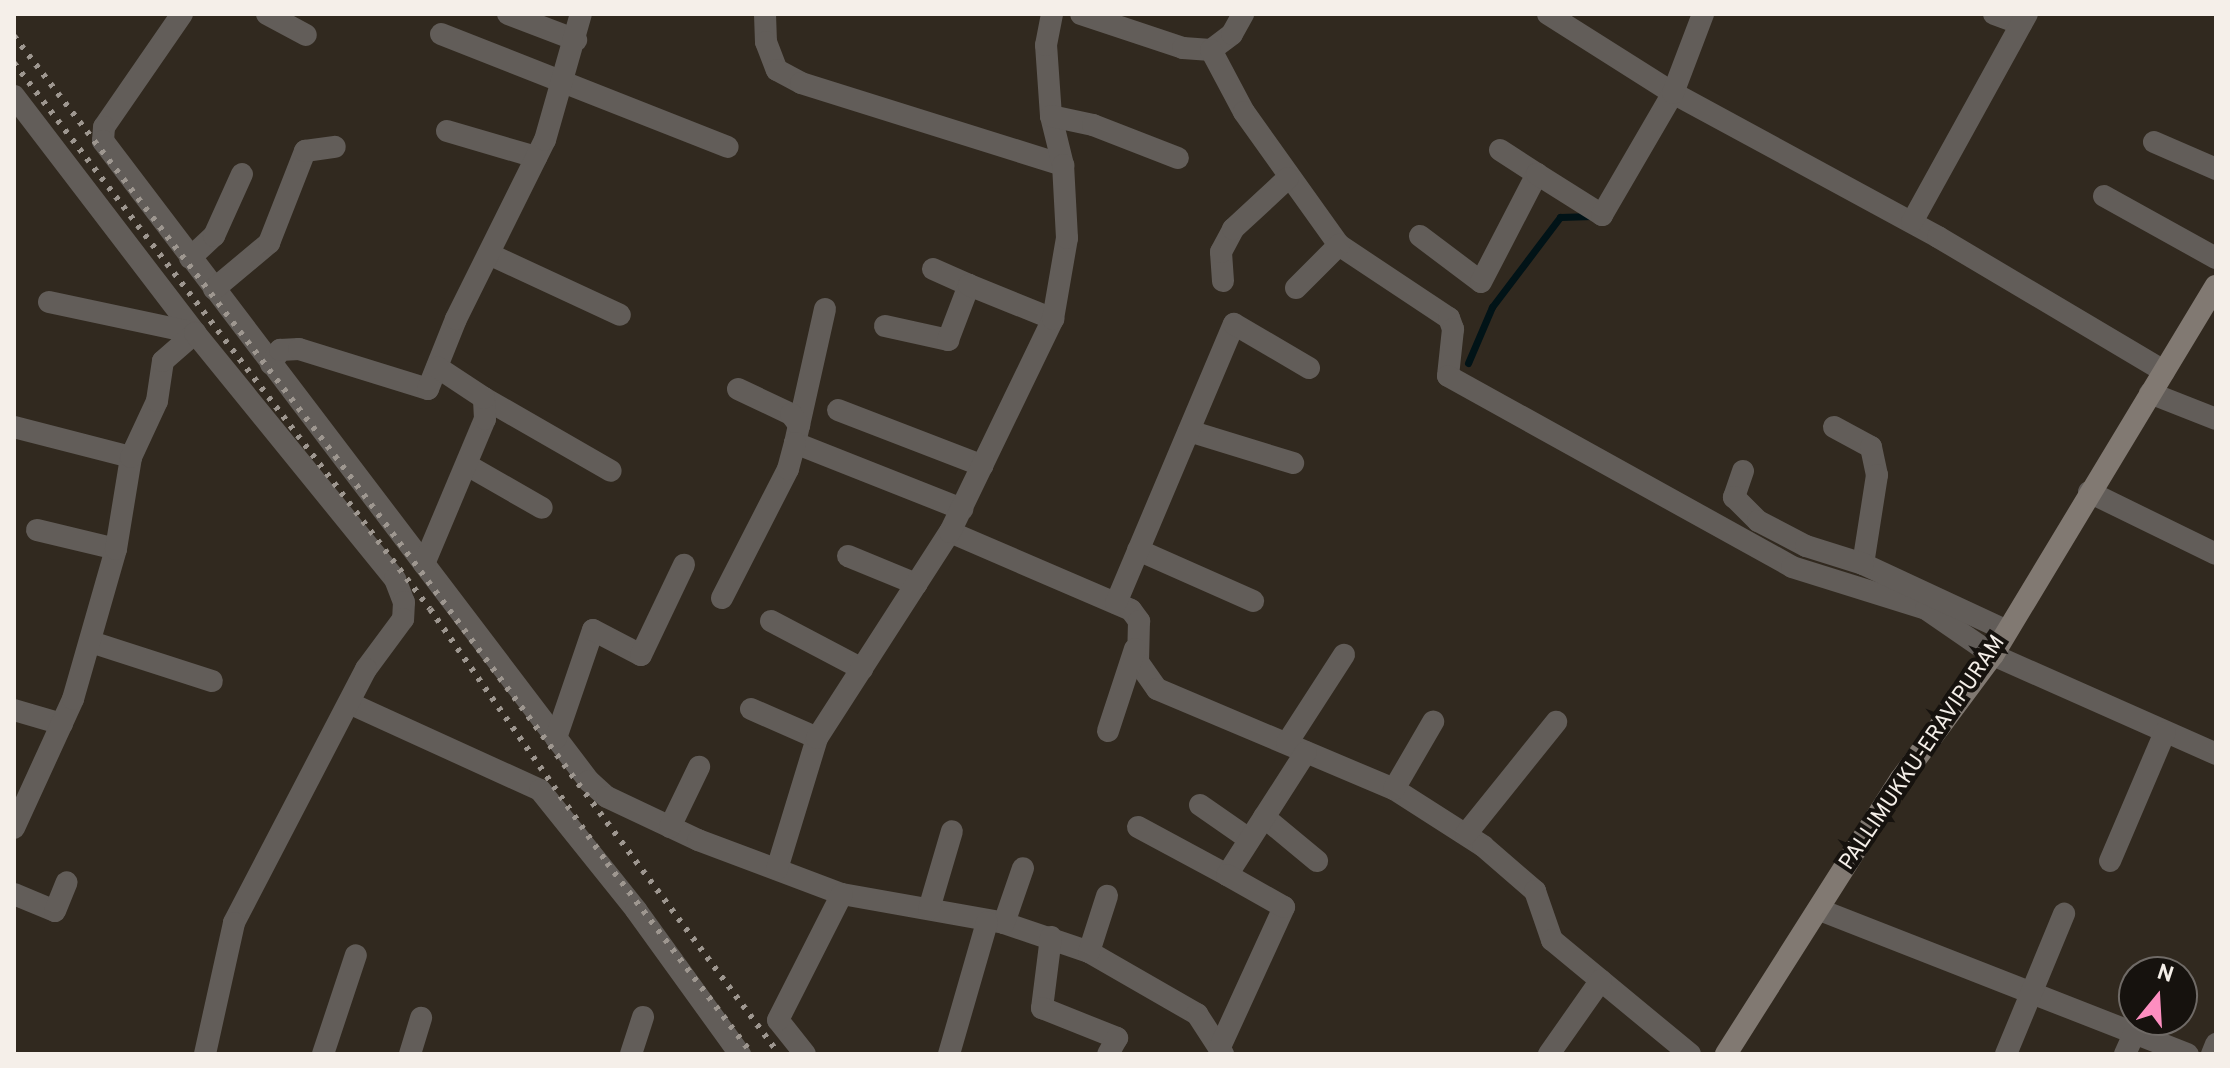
<!DOCTYPE html>
<html>
<head>
<meta charset="utf-8">
<style>
  body { margin:0 }
  #map { position:relative; width:2230px; height:1068px; overflow:hidden; background:#31291f; font-family:Overpass,sans-serif }
  div>[style] { position:absolute }
  .stream>* { height:7px; margin:-3.5px; padding:0 3.5px; transform-origin:3.5px; border-radius:3.5px; background:#011317 }
  .minor>* { height:22px; margin:-11px; padding:0 11px; transform-origin:11px; border-radius:11px; background:#625d59 }
  .secondary>* { height:22px; margin:-11px; padding:0 11px; transform-origin:11px; border-radius:11px; background:#817972 }
  .rail>* { height:6px; margin-top:-3px; transform-origin:0; background:repeating-linear-gradient(90deg,#9e9790 0 4px,transparent 0 12px) }
  span { translate:-50% -50%; white-space:nowrap; text-align:center; line-height:1.15; -webkit-text-stroke:8px #16120e; paint-order:stroke }
  .street-label { font-size:22px; color:#f5efe9 }
  .frame { position:absolute; inset:0; border:16px solid #f5efe9; pointer-events:none }
  .north { position:absolute; left:2118px; top:956px; width:80px; height:80px; box-sizing:border-box; background:#16120e; border:2px solid #6f6a66; border-radius:50%; rotate:18deg; font-size:22px; font-weight:700; line-height:32px; text-align:center; color:#f5efe9 }
  .north::after { content:''; display:block; margin:auto; width:28px; height:36px; background:#fd8ec0; clip-path:polygon(50% 0,100% 100%,50% 72%,0 100%) }
</style>
</head>
<body>
<div id="map">
  <div class="stream">
    <div style="left:1468px;top:363px;width:61px;rotate:-66.8deg"></div>
    <div style="left:1492px;top:307px;width:113px;rotate:-52.9deg"></div>
    <div style="left:1560px;top:217px;width:32px;rotate:-2deg"></div>
  </div>
  <div class="minor">
    <div style="left:182px;top:14px;width:137px;rotate:124.6deg"></div>
    <div style="left:104px;top:127px;width:14px;rotate:94deg"></div>
    <div style="left:103px;top:141px;width:804px;rotate:52.79deg"></div>
    <div style="left:589px;top:781px;width:24px;rotate:42deg"></div>
    <div style="left:607px;top:797px;width:101px;rotate:25.3deg"></div>
    <div style="left:698px;top:840px;width:154px;rotate:20.6deg"></div>
    <div style="left:842px;top:894px;width:165px;rotate:10.1deg"></div>
    <div style="left:1004px;top:923px;width:90px;rotate:18.8deg"></div>
    <div style="left:1089px;top:952px;width:125px;rotate:29.9deg"></div>
    <div style="left:1197px;top:1014px;width:48px;rotate:57deg"></div>
    <div style="left:267px;top:14px;width:44px;rotate:28.3deg"></div>
    <div style="left:508px;top:14px;width:73px;rotate:20.9deg"></div>
    <div style="left:765px;top:14px;width:28px;rotate:88deg"></div>
    <div style="left:766px;top:42px;width:30px;rotate:69deg"></div>
    <div style="left:777px;top:70px;width:27px;rotate:28deg"></div>
    <div style="left:801px;top:83px;width:275px;rotate:17.4deg"></div>
    <div style="left:1063px;top:165px;width:50px;rotate:-103.8deg"></div>
    <div style="left:1051px;top:116px;width:71px;rotate:-94deg"></div>
    <div style="left:1046px;top:45px;width:32px;rotate:-79deg"></div>
    <div style="left:1081px;top:14px;width:108px;rotate:18.4deg"></div>
    <div style="left:1183px;top:48px;width:28px;rotate:4deg"></div>
    <div style="left:1211px;top:50px;width:26px;rotate:-37deg"></div>
    <div style="left:1232px;top:34px;width:23px;rotate:-61deg"></div>
    <div style="left:1548px;top:14px;width:148px;rotate:32.3deg"></div>
    <div style="left:1673px;top:93px;width:302px;rotate:28.5deg"></div>
    <div style="left:1938px;top:237px;width:263px;rotate:30.7deg"></div>
    <div style="left:1994px;top:14px;width:29px;rotate:20deg"></div>
    <div style="left:441px;top:34px;width:308px;rotate:21.5deg"></div>
    <div style="left:1211px;top:50px;width:70px;rotate:62deg"></div>
    <div style="left:1244px;top:112px;width:163px;rotate:54.5deg"></div>
    <div style="left:1339px;top:245px;width:132px;rotate:33.6deg"></div>
    <div style="left:1449px;top:318px;width:12px;rotate:70deg"></div>
    <div style="left:1453px;top:329px;width:47px;rotate:96.1deg"></div>
    <div style="left:1448px;top:376px;width:393px;rotate:29deg"></div>
    <div style="left:1792px;top:567px;width:140px;rotate:17.4deg"></div>
    <div style="left:1926px;top:609px;width:81px;rotate:34.5deg"></div>
    <div style="left:1993px;top:655px;width:244px;rotate:23.9deg"></div>
    <div style="left:14px;top:96px;width:298px;rotate:52.6deg"></div>
    <div style="left:1051px;top:116px;width:43px;rotate:12.1deg"></div>
    <div style="left:1093px;top:125px;width:91px;rotate:21.2deg"></div>
    <div style="left:447px;top:131px;width:93px;rotate:16.3deg"></div>
    <div style="left:2154px;top:142px;width:68px;rotate:23.5deg"></div>
    <div style="left:1500px;top:150px;width:44px;rotate:33deg"></div>
    <div style="left:2104px;top:196px;width:128px;rotate:29deg"></div>
    <div style="left:1912px;top:222px;width:238px;rotate:-61.1deg"></div>
    <div style="left:1420px;top:236px;width:76px;rotate:37deg"></div>
    <div style="left:1481px;top:282px;width:122px;rotate:-62.6deg"></div>
    <div style="left:1537px;top:174px;width:77px;rotate:32.2deg"></div>
    <div style="left:1602px;top:215px;width:141px;rotate:-59.8deg"></div>
    <div style="left:1673px;top:93px;width:85px;rotate:-69.2deg"></div>
    <div style="left:491px;top:255px;width:142px;rotate:24.9deg"></div>
    <div style="left:190px;top:258px;width:33px;rotate:-43deg"></div>
    <div style="left:214px;top:236px;width:68px;rotate:-65.7deg"></div>
    <div style="left:933px;top:269px;width:39px;rotate:24deg"></div>
    <div style="left:1223px;top:281px;width:29px;rotate:-94deg"></div>
    <div style="left:1221px;top:252px;width:26px;rotate:-62deg"></div>
    <div style="left:1233px;top:229px;width:75px;rotate:-42.8deg"></div>
    <div style="left:1296px;top:288px;width:61px;rotate:-45deg"></div>
    <div style="left:214px;top:289px;width:72px;rotate:-39.9deg"></div>
    <div style="left:269px;top:243px;width:99px;rotate:-68.6deg"></div>
    <div style="left:305px;top:151px;width:30px;rotate:-8deg"></div>
    <div style="left:49px;top:302px;width:149px;rotate:12deg"></div>
    <div style="left:825px;top:309px;width:137px;rotate:102.6deg"></div>
    <div style="left:795px;top:443px;width:180px;rotate:21.6deg"></div>
    <div style="left:885px;top:326px;width:65px;rotate:12.5deg"></div>
    <div style="left:948px;top:340px;width:59px;rotate:-69.1deg"></div>
    <div style="left:969px;top:285px;width:91px;rotate:22deg"></div>
    <div style="left:271px;top:364px;width:17px;rotate:-57deg"></div>
    <div style="left:280px;top:350px;width:19px;rotate:-3deg"></div>
    <div style="left:299px;top:349px;width:135px;rotate:17.2deg"></div>
    <div style="left:428px;top:389px;width:75px;rotate:-68.2deg"></div>
    <div style="left:456px;top:319px;width:200px;rotate:-63.6deg"></div>
    <div style="left:545px;top:140px;width:131px;rotate:-74.1deg"></div>
    <div style="left:738px;top:389px;width:59px;rotate:25.3deg"></div>
    <div style="left:791px;top:414px;width:14px;rotate:54deg"></div>
    <div style="left:2150px;top:393px;width:71px;rotate:21.5deg"></div>
    <div style="left:484px;top:398px;width:146px;rotate:29.9deg"></div>
    <div style="left:838px;top:410px;width:155px;rotate:21.1deg"></div>
    <div style="left:14px;top:427px;width:121px;rotate:14.4deg"></div>
    <div style="left:1834px;top:427px;width:42px;rotate:28.4deg"></div>
    <div style="left:1871px;top:447px;width:29px;rotate:78deg"></div>
    <div style="left:1877px;top:475px;width:90px;rotate:98.9deg"></div>
    <div style="left:1863px;top:564px;width:157px;rotate:24.9deg"></div>
    <div style="left:1189px;top:431px;width:109px;rotate:17.1deg"></div>
    <div style="left:467px;top:465px;width:86px;rotate:29.8deg"></div>
    <div style="left:1743px;top:471px;width:28px;rotate:109deg"></div>
    <div style="left:1734px;top:497px;width:34px;rotate:45deg"></div>
    <div style="left:1758px;top:521px;width:54px;rotate:27.5deg"></div>
    <div style="left:1806px;top:546px;width:60px;rotate:17.5deg"></div>
    <div style="left:2089px;top:492px;width:141px;rotate:26deg"></div>
    <div style="left:37px;top:530px;width:81px;rotate:13.5deg"></div>
    <div style="left:950px;top:532px;width:197px;rotate:23.3deg"></div>
    <div style="left:1131px;top:610px;width:14px;rotate:54deg"></div>
    <div style="left:1139px;top:621px;width:41px;rotate:91.4deg"></div>
    <div style="left:1138px;top:662px;width:33px;rotate:55deg"></div>
    <div style="left:1157px;top:689px;width:257px;rotate:22.9deg"></div>
    <div style="left:1394px;top:789px;width:106px;rotate:32.6deg"></div>
    <div style="left:1483px;top:846px;width:69px;rotate:40.9deg"></div>
    <div style="left:1535px;top:891px;width:52px;rotate:70.9deg"></div>
    <div style="left:1552px;top:940px;width:179px;rotate:39.6deg"></div>
    <div style="left:1138px;top:550px;width:126px;rotate:23.9deg"></div>
    <div style="left:848px;top:556px;width:74px;rotate:22.4deg"></div>
    <div style="left:424px;top:564px;width:157px;rotate:-67.2deg"></div>
    <div style="left:485px;top:419px;width:21px;rotate:-93deg"></div>
    <div style="left:484px;top:398px;width:56px;rotate:-146.6deg"></div>
    <div style="left:722px;top:598px;width:145px;rotate:-62.9deg"></div>
    <div style="left:788px;top:469px;width:27px;rotate:-75deg"></div>
    <div style="left:1116px;top:603px;width:303px;rotate:-67.1deg"></div>
    <div style="left:1234px;top:324px;width:87px;rotate:30.4deg"></div>
    <div style="left:771px;top:621px;width:103px;rotate:27.8deg"></div>
    <div style="left:91px;top:642px;width:127px;rotate:17.9deg"></div>
    <div style="left:349px;top:703px;width:210px;rotate:24.5deg"></div>
    <div style="left:540px;top:790px;width:154px;rotate:51.3deg"></div>
    <div style="left:636px;top:910px;width:178px;rotate:54.2deg"></div>
    <div style="left:751px;top:709px;width:72px;rotate:23.7deg"></div>
    <div style="left:14px;top:710px;width:50px;rotate:16.3deg"></div>
    <div style="left:1108px;top:731px;width:86px;rotate:-71.8deg"></div>
    <div style="left:556px;top:738px;width:114px;rotate:-71.1deg"></div>
    <div style="left:593px;top:630px;width:54px;rotate:27.5deg"></div>
    <div style="left:641px;top:655px;width:100px;rotate:-64.5deg"></div>
    <div style="left:1287px;top:743px;width:105px;rotate:-57.1deg"></div>
    <div style="left:1394px;top:789px;width:78px;rotate:-59.8deg"></div>
    <div style="left:1200px;top:805px;width:60px;rotate:34.8deg"></div>
    <div style="left:1264px;top:817px;width:69px;rotate:39.7deg"></div>
    <div style="left:670px;top:827px;width:67px;rotate:-64.2deg"></div>
    <div style="left:1138px;top:827px;width:101px;rotate:28.3deg"></div>
    <div style="left:1227px;top:875px;width:146px;rotate:-57.3deg"></div>
    <div style="left:14px;top:828px;width:142px;rotate:-65.4deg"></div>
    <div style="left:73px;top:699px;width:156px;rotate:-74deg"></div>
    <div style="left:116px;top:549px;width:93px;rotate:-80.7deg"></div>
    <div style="left:131px;top:457px;width:62px;rotate:-65.1deg"></div>
    <div style="left:157px;top:401px;width:40px;rotate:-81.5deg"></div>
    <div style="left:163px;top:361px;width:43px;rotate:-41.2deg"></div>
    <div style="left:195px;top:333px;width:317px;rotate:50.9deg"></div>
    <div style="left:395px;top:579px;width:25px;rotate:69deg"></div>
    <div style="left:404px;top:602px;width:17px;rotate:93deg"></div>
    <div style="left:403px;top:619px;width:62px;rotate:126.5deg"></div>
    <div style="left:366px;top:669px;width:286px;rotate:117.5deg"></div>
    <div style="left:234px;top:923px;width:134px;rotate:102.5deg"></div>
    <div style="left:1466px;top:834px;width:144px;rotate:-51.2deg"></div>
    <div style="left:2110px;top:861px;width:140px;rotate:-66.9deg"></div>
    <div style="left:777px;top:869px;width:137px;rotate:-73deg"></div>
    <div style="left:817px;top:738px;width:245px;rotate:-57.2deg"></div>
    <div style="left:950px;top:532px;width:237px;rotate:-64.2deg"></div>
    <div style="left:1053px;top:319px;width:82px;rotate:-80.2deg"></div>
    <div style="left:1067px;top:238px;width:73px;rotate:-93.1deg"></div>
    <div style="left:14px;top:894px;width:44px;rotate:22.5deg"></div>
    <div style="left:55px;top:911px;width:31px;rotate:-68deg"></div>
    <div style="left:929px;top:909px;width:81px;rotate:-73.6deg"></div>
    <div style="left:1820px;top:910px;width:395px;rotate:21.4deg"></div>
    <div style="left:1004px;top:923px;width:58px;rotate:-70.9deg"></div>
    <div style="left:1051px;top:937px;width:72px;rotate:97.2deg"></div>
    <div style="left:1042px;top:1008px;width:81px;rotate:21.8deg"></div>
    <div style="left:1117px;top:1038px;width:18px;rotate:119deg"></div>
    <div style="left:1089px;top:952px;width:59px;rotate:-72.2deg"></div>
    <div style="left:1220px;top:1047px;width:154px;rotate:-65.4deg"></div>
    <div style="left:1284px;top:907px;width:65px;rotate:-150.7deg"></div>
    <div style="left:323px;top:1054px;width:104px;rotate:-71.6deg"></div>
    <div style="left:410px;top:1054px;width:38px;rotate:-73deg"></div>
    <div style="left:631px;top:1054px;width:39px;rotate:-72deg"></div>
    <div style="left:805px;top:1054px;width:43px;rotate:-128.5deg"></div>
    <div style="left:778px;top:1020px;width:141px;rotate:-63.1deg"></div>
    <div style="left:949px;top:1054px;width:137px;rotate:-73.9deg"></div>
    <div style="left:1549px;top:1054px;width:90px;rotate:-54.9deg"></div>
    <div style="left:2006px;top:1054px;width:152px;rotate:-67.5deg"></div>
    <div style="left:2125px;top:1054px;width:22px;rotate:-66deg"></div>
    <div style="left:2212px;top:1054px;width:11px;rotate:-68deg"></div>
  </div>
  <div class="secondary">
    <div style="left:1726px;top:1054px;width:325px;rotate:-57.6deg"></div>
    <div style="left:1900px;top:780px;width:156px;rotate:-53.4deg"></div>
    <div style="left:1993px;top:655px;width:431px;rotate:-58.9deg"></div>
  </div>
  <div class="rail">
    <div style="left:14px;top:36px;width:529px;rotate:52.61deg"></div>
    <div style="left:335px;top:456px;width:745px;rotate:53.41deg"></div>
    <div style="left:14px;top:63px;width:686px;rotate:52.7deg"></div>
    <div style="left:430px;top:609px;width:310px;rotate:55.1deg"></div>
    <div style="left:607px;top:863px;width:240px;rotate:52.8deg"></div>
  </div>
  <div class="street-label">
    <span style="left:1923px;top:753px;rotate:-56deg">PALLIMUKKU-ERAVIPURAM</span>
  </div>
  <div class="frame"></div>
  <div class="north">N</div>
</div>
</body>
</html>
